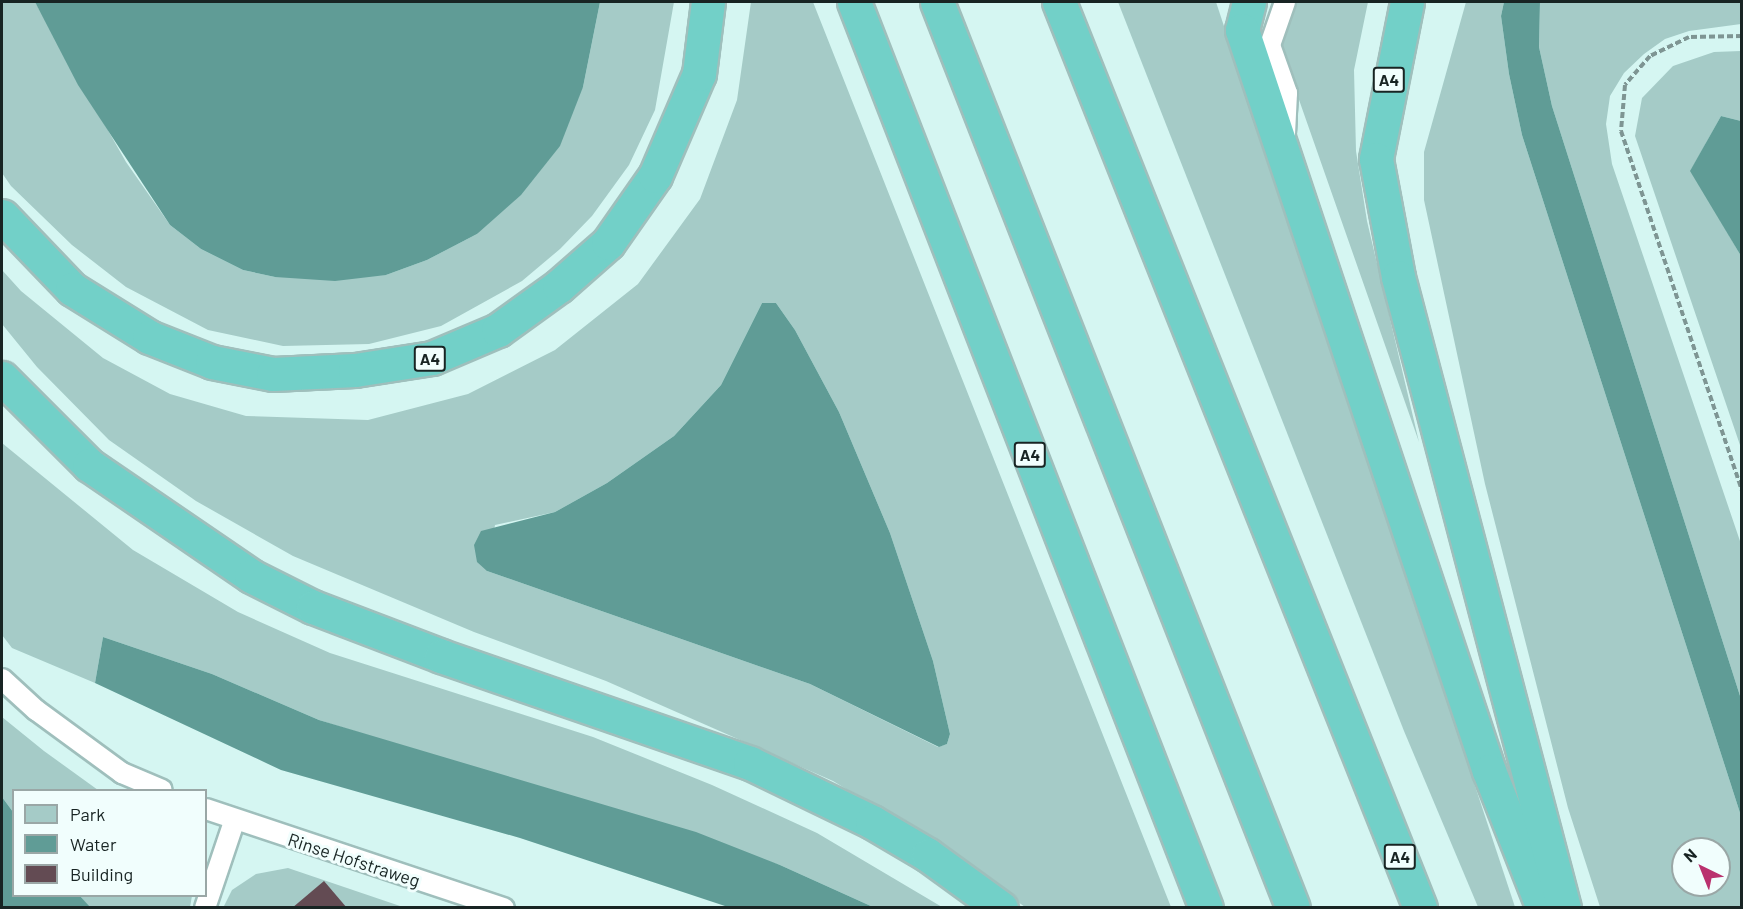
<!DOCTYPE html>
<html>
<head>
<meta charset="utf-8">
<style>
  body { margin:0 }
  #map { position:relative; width:1743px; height:909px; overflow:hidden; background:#d5f6f2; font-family:Barlow,sans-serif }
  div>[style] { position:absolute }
  .green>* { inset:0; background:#a5cbc7 }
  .water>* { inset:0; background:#609c96 }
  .building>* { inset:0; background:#634b53 }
  .path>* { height:4px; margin-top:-2px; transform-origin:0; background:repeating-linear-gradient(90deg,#7e9593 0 6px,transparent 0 9px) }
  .roads { filter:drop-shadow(2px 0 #9fbfbc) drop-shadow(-2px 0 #9fbfbc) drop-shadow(0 2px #9fbfbc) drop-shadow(0 -2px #9fbfbc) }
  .lane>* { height:20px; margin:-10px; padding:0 10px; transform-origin:10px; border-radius:10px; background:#fff }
  .highway>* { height:33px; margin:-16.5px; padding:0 16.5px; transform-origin:16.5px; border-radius:16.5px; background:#72d0c8 }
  span { translate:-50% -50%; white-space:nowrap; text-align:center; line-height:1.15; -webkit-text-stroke:6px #f1fefd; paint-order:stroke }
  .shield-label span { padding:2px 4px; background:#f1fefd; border:2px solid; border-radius:4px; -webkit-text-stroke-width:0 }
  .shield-label { font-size:16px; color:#182423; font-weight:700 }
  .street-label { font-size:18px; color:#182423 }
  .frame { position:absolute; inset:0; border:3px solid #182423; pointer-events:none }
  .legend { position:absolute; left:12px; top:789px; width:195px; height:108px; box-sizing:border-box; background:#f1fefd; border:2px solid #9aa7a6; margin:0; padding:8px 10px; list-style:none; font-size:18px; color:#182423 }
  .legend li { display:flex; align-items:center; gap:12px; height:30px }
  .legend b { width:30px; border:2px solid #9aa7a6 }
  .north { position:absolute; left:1671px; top:837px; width:60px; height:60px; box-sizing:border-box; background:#f1fefd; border:2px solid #9aa7a6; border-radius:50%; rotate:317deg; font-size:16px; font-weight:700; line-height:24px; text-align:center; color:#182423 }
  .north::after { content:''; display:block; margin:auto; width:21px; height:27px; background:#ba316e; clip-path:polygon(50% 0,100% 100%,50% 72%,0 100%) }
</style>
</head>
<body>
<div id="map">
  <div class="green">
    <div style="clip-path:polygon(2px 2px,35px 2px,126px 162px,170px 225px,201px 249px,243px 270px,275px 277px,386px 275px,427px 260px,477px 234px,583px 87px,600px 2px,674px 2px,655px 110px,629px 165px,592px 216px,560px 249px,522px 281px,441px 326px,369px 344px,283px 346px,208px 330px,126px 287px,72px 245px,11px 186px,2px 173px)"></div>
    <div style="clip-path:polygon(evenodd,751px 2px,813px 2px,1171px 907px,1025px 907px,939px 845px,833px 781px,606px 681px,474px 632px,293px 556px,196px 501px,109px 440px,37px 367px,2px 324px,2px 270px,21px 291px,103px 358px,170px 394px,246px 416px,368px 420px,468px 394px,555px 350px,638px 284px,700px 199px,737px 100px,751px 2px,762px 303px,776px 303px,795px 330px,839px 412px,890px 533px,933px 661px,950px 734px,947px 744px,938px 747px,810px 684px,487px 571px,495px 525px,555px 512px,607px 483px,674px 436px,721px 385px,762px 303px)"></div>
    <div style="clip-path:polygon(1118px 2px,1216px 2px,1515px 907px,1478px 907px,1404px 731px)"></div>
    <div style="clip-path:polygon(1294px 2px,1368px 2px,1354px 70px,1356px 151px,1367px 221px,1419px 442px,1277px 37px)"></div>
    <div style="clip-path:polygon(evenodd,1466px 2px,1504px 2px,1501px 16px,1509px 74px,1522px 135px,1741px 816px,1741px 907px,1600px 907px,1568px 808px,1485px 484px,1424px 200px,1424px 152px,1466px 2px,1683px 849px,1719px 849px,1719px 885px,1683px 885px,1683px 849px)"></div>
    <div style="clip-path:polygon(1540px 2px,1741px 2px,1741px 24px,1689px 31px,1665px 39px,1644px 54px,1624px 73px,1610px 96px,1606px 124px,1612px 164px,1741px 544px,1741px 699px,1552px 106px,1539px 47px)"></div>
    <div style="clip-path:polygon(1741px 51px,1741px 121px,1721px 116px,1691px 170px,1741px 256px,1741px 448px,1635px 136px,1642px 98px,1673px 66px,1714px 52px)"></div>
    <div style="clip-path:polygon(2px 443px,133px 550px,238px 612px,330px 653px,593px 737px,712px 785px,817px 833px,942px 907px,873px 907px,780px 865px,319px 720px,212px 674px,103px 637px,95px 683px,12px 648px,2px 635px)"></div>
    <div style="clip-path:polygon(2px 717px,44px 751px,98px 790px,14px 790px,13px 812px,2px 797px)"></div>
    <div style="clip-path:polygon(288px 868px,403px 907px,223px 908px,232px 890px,256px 874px)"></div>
    <div style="clip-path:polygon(80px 896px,192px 896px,190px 907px,90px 908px)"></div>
  </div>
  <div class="water">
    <div style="clip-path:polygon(35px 2px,600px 2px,583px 87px,560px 146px,521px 195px,477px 234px,427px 260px,386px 275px,335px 281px,275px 277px,243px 270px,201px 249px,170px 225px,78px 85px)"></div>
    <div style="clip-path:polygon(1504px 2px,1540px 2px,1539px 47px,1552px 106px,1741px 699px,1741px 816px,1522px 135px,1509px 74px,1501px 16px)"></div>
    <div style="clip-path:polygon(1721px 116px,1741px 121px,1741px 256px,1690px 171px)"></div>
    <div style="clip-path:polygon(762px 303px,776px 303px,795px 330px,839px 412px,890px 533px,933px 661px,950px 734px,947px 744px,939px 747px,810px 684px,487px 571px,477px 562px,474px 545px,481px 531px,555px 512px,607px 483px,674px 436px,721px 385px)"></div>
    <div style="clip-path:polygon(103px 637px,212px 674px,319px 720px,696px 832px,780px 865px,873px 907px,728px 907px,520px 838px,281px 770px,95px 683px)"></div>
    <div style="clip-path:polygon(2px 797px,13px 812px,14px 896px,80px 896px,90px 907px,2px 907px)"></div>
  </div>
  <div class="building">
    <div style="clip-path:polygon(324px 881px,347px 908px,292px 908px)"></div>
  </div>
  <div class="path">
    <div style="left:1742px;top:36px;width:53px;rotate:178.9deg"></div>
    <div style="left:1689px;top:37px;width:43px;rotate:154deg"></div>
    <div style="left:1650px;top:56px;width:38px;rotate:131deg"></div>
    <div style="left:1625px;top:85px;width:46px;rotate:95deg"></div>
    <div style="left:1621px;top:131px;width:380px;rotate:71.4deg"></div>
  </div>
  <div class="roads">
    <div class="lane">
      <div style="left:1285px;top:2px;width:46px;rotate:109.2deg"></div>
      <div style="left:1270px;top:45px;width:51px;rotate:70.5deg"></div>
      <div style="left:1287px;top:93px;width:41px;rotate:92.8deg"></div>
      <div style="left:2px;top:679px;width:46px;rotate:42.4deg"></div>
      <div style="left:36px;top:710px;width:107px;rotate:36.2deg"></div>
      <div style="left:122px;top:773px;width:43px;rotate:23deg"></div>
      <div style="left:206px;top:809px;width:314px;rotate:18.4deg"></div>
      <div style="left:205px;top:908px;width:91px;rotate:-71.4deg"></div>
    </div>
    <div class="highway">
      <div style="left:854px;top:2px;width:972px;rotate:68.77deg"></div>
      <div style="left:937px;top:2px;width:973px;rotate:68.55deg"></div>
      <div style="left:1059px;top:2px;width:975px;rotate:68.27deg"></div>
      <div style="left:1249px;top:2px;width:29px;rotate:104deg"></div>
      <div style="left:1242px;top:30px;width:781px;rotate:71.57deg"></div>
      <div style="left:1489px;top:771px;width:147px;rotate:68.5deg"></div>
      <div style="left:1407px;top:2px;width:160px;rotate:101.2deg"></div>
      <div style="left:1376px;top:159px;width:120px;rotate:79.4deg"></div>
      <div style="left:1398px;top:277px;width:652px;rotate:75.26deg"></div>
      <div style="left:2px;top:216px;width:101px;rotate:46.2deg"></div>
      <div style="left:72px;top:289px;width:91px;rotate:31.9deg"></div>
      <div style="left:149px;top:337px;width:68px;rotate:21.6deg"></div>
      <div style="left:212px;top:362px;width:62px;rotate:11.1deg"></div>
      <div style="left:273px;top:374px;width:82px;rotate:-2.8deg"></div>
      <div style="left:355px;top:370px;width:78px;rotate:-8.9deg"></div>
      <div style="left:432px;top:358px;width:72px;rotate:-23deg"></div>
      <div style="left:498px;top:330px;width:75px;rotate:-35.8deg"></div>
      <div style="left:559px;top:286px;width:65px;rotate:-41.3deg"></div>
      <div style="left:608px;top:243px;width:82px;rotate:-55deg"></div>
      <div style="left:655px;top:176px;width:111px;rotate:-66.7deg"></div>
      <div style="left:699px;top:74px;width:73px;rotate:-82.9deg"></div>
      <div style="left:2px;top:378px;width:123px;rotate:45deg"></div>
      <div style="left:89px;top:465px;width:196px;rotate:34.4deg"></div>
      <div style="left:251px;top:576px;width:69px;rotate:26.6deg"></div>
      <div style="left:313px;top:607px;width:137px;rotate:20.9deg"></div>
      <div style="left:441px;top:656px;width:327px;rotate:19.1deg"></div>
      <div style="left:750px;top:763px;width:136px;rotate:25.8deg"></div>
      <div style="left:872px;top:822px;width:65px;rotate:30.5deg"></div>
      <div style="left:928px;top:855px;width:90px;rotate:36deg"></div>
    </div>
  </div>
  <div class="shield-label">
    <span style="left:1389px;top:80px">A4</span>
    <span style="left:430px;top:359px">A4</span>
    <span style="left:1030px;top:455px">A4</span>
    <span style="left:1400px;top:857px">A4</span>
  </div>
  <div class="street-label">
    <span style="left:354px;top:860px;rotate:18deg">Rinse Hofstraweg</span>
  </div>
  <div class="frame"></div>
  <ul class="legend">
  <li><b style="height:16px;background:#a5cbc7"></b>Park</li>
  <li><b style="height:16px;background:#609c96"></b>Water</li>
  <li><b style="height:16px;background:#634b53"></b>Building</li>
  </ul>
  <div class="north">N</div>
</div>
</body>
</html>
